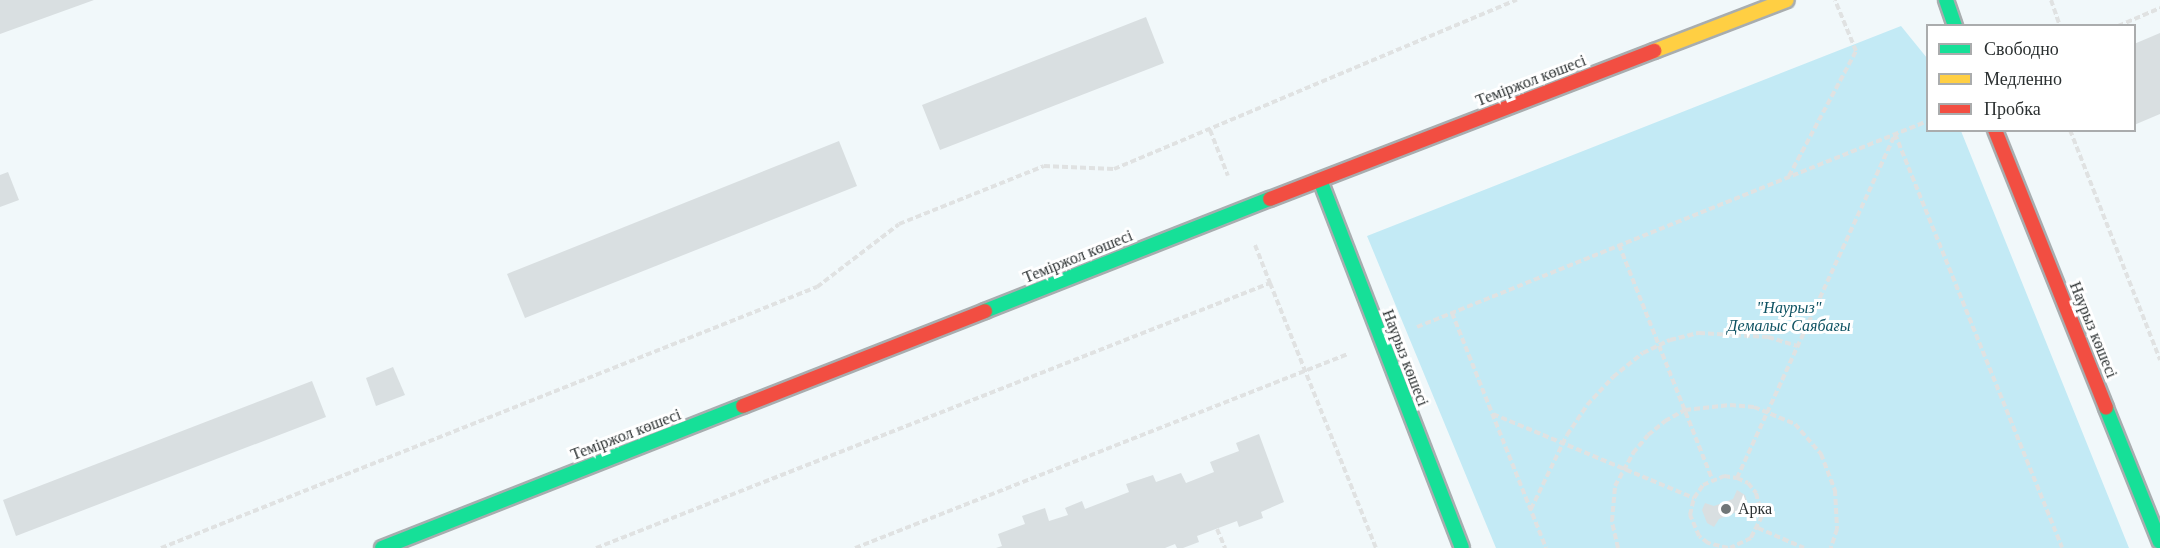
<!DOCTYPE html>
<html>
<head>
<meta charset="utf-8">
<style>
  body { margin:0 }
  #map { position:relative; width:2160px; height:548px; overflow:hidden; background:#f1f8fa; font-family:"Times New Roman",serif }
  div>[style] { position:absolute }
  .green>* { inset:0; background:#c3eaf5 }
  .building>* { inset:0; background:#d9dfe1 }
  .path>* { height:4px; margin-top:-2px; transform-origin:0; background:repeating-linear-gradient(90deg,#e0e2e2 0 6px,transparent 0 9px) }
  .roads { filter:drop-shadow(2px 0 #a8adaf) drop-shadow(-2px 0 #a8adaf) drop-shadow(0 2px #a8adaf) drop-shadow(0 -2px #a8adaf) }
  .fast>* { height:14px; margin:-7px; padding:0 7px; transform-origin:7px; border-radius:7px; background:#16e098 }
  .slow>* { height:14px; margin:-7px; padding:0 7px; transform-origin:7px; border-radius:7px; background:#ffcf43 }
  .jam>* { height:14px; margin:-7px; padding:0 7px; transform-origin:7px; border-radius:7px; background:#f24e42 }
  .dots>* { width:16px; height:16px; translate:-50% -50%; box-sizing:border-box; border:3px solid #fff; border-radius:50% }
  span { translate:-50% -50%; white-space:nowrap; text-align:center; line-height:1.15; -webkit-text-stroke:6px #fff; paint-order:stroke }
  .street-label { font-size:16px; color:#2b3031 }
  .park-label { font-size:16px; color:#0d5262; font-style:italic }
  .poi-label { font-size:16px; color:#2b3031 }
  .left { translate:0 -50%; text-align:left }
  .legend { position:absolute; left:1926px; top:24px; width:210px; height:108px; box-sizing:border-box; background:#fff; border:2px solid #aaacad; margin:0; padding:8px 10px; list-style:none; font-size:18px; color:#2b3031 }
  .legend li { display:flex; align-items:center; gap:12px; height:30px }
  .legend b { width:30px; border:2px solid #aaacad }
</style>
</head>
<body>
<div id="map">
  <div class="green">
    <div style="clip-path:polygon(1901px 26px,1927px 58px,1928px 130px,1961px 131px,2129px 548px,1496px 548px,1367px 236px)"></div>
  </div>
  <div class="building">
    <div style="clip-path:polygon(0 0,94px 0,0 34px)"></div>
    <div style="clip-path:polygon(1146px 17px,1164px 63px,940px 150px,922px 105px)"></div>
    <div style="clip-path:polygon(2160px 33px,2160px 114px,2134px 125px,2134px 44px)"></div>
    <div style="clip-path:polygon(839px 141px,857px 186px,525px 318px,507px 274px)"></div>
    <div style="clip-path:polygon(8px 172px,19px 200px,0 207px,0 175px)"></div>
    <div style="clip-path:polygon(393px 367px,405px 395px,376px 406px,366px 378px)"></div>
    <div style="clip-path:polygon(312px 381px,326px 417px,16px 536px,3px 500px)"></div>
    <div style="clip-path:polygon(1259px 434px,1284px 502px,1261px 512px,1263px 518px,1239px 527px,1237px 521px,1197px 536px,1199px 542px,1183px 548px,1177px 548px,1175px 544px,1165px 548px,996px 548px,1002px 546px,998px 534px,1025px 524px,1022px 516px,1045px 508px,1049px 521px,1068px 515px,1065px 508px,1082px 501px,1085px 509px,1129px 492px,1126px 484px,1153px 475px,1156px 482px,1181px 473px,1186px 483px,1214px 472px,1210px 462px,1239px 451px,1236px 443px)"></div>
    <div style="clip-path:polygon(1737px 490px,1745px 495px,1749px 507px,1746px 516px,1737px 512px,1719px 519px,1714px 527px,1707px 523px,1702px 510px,1705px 503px,1714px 506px,1733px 499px)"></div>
  </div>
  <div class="path">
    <div style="left:2051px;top:0;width:28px;rotate:71deg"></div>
    <div style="left:2118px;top:26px;width:46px;rotate:-23.2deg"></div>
    <div style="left:1210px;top:130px;width:49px;rotate:68.6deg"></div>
    <div style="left:2070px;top:130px;width:247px;rotate:68.6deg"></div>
    <div style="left:1895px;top:134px;width:446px;rotate:68deg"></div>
    <div style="left:1789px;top:176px;width:142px;rotate:-61.8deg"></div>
    <div style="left:1856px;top:51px;width:55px;rotate:-112.4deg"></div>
    <div style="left:1255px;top:245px;width:41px;rotate:68.5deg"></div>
    <div style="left:1619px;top:245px;width:252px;rotate:68.3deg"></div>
    <div style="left:1452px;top:313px;width:253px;rotate:68.2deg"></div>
    <div style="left:1417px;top:327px;width:551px;rotate:-21.96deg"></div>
    <div style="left:1493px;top:414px;width:218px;rotate:22.7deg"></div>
    <div style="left:1737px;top:478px;width:378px;rotate:-65.3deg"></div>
    <div style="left:1531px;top:509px;width:82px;rotate:-64.1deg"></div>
    <div style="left:1567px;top:435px;width:36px;rotate:-56deg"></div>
    <div style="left:1587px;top:405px;width:38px;rotate:-47deg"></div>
    <div style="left:1613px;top:377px;width:38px;rotate:-39deg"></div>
    <div style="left:1643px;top:353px;width:30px;rotate:-26deg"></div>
    <div style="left:1670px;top:340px;width:30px;rotate:-14deg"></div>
    <div style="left:1699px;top:333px;width:69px;rotate:3.3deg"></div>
    <div style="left:1768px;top:337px;width:31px;rotate:17deg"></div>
    <div style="left:1758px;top:528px;width:50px;rotate:23.5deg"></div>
    <div style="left:1217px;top:529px;width:21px;rotate:67deg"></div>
    <div style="left:161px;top:548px;width:706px;rotate:-21.7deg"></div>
    <div style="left:817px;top:287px;width:103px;rotate:-37.5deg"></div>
    <div style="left:899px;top:224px;width:156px;rotate:-21.8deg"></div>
    <div style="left:1044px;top:166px;width:70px;rotate:2.5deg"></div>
    <div style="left:1114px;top:169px;width:437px;rotate:-22.8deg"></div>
    <div style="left:596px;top:548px;width:724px;rotate:-21.46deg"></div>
    <div style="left:1270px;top:283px;width:285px;rotate:68.2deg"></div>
    <div style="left:855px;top:548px;width:530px;rotate:-21.48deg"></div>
    <div style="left:1618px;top:548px;width:28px;rotate:-103deg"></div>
    <div style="left:1612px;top:521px;width:35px;rotate:-85deg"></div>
    <div style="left:1615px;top:486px;width:38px;rotate:-61deg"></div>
    <div style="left:1633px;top:453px;width:23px;rotate:-50deg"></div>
    <div style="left:1648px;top:435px;width:22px;rotate:-39deg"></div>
    <div style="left:1665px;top:421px;width:23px;rotate:-29deg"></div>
    <div style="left:1685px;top:410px;width:45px;rotate:-6.3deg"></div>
    <div style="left:1730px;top:405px;width:24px;rotate:5deg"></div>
    <div style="left:1754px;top:407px;width:44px;rotate:22.5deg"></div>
    <div style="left:1795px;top:424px;width:40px;rotate:49deg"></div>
    <div style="left:1821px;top:454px;width:39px;rotate:69deg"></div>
    <div style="left:1835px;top:490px;width:39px;rotate:87deg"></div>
    <div style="left:1837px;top:529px;width:20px;rotate:108deg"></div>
    <div style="left:1728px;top:548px;width:21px;rotate:-166deg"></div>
    <div style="left:1708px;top:543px;width:11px;rotate:-142deg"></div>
    <div style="left:1699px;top:536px;width:23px;rotate:-113deg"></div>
    <div style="left:1690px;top:515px;width:17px;rotate:-77deg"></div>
    <div style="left:1694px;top:498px;width:16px;rotate:-55deg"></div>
    <div style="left:1703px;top:485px;width:23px;rotate:-23deg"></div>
    <div style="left:1724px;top:476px;width:13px;rotate:9deg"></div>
    <div style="left:1737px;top:478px;width:12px;rotate:24deg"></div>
    <div style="left:1748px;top:483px;width:13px;rotate:51deg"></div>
    <div style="left:1756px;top:493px;width:24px;rotate:75deg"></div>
    <div style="left:1762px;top:516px;width:25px;rotate:117deg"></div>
    <div style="left:1751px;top:538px;width:23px;rotate:155deg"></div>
  </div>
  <div class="roads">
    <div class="fast">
      <div style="left:1946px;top:0;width:28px;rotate:71deg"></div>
      <div style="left:1320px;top:180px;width:394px;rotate:68.9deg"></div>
      <div style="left:985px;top:311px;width:306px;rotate:-21.5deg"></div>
      <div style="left:2106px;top:408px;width:144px;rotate:68.1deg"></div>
      <div style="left:382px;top:548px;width:388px;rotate:-21.5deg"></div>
    </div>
    <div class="slow">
      <div style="left:1654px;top:51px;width:142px;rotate:-21deg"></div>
    </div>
    <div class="jam">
      <div style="left:1995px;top:130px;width:299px;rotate:68.2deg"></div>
      <div style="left:1270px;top:199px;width:412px;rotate:-21.1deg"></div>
      <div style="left:743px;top:406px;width:260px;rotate:-21.4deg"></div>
    </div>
  </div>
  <div class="dots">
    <div style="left:1726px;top:509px;background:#707677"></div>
  </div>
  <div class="street-label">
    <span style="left:1531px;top:81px;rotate:-21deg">Теміржол көшесі</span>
    <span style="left:1078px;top:257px;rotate:-22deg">Теміржол көшесі</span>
    <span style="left:2093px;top:330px;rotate:68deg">Наурыз көшесі</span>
    <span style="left:1405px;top:358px;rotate:69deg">Наурыз көшесі</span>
    <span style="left:626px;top:435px;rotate:-21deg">Теміржол көшесі</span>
  </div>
  <div class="park-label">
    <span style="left:1789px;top:317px">"Наурыз"<br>Демалыс Саябағы</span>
  </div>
  <div class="poi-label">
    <span class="left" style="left:1738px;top:509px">Арка</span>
  </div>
  <ul class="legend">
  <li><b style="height:8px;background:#16e098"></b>Свободно</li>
  <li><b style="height:8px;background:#ffcf43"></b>Медленно</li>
  <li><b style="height:8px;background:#f24e42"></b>Пробка</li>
  </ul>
</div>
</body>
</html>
